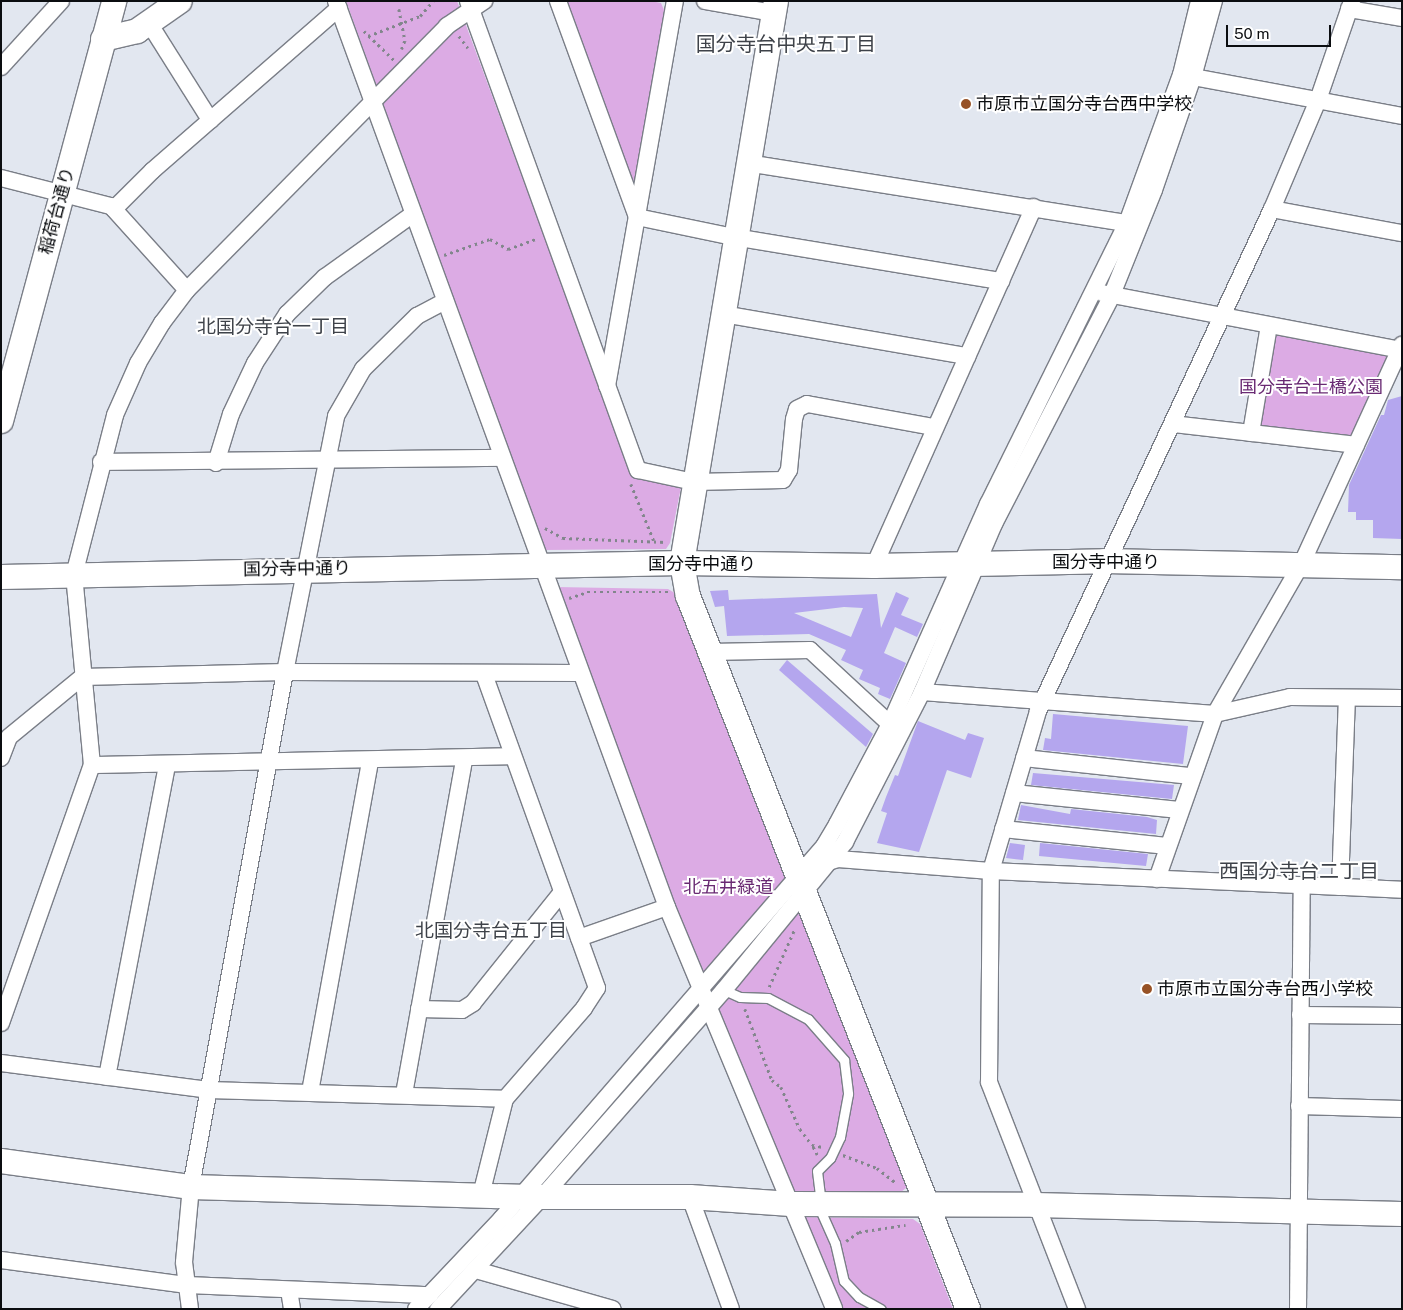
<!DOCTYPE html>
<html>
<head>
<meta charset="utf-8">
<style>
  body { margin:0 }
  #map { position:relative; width:1403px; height:1310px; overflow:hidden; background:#e2e7f0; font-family:"Public Sans","Noto Sans JP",sans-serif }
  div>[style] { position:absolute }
  .green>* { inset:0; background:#dcabe4 }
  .building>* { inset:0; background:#b4a6ee }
  .path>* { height:2.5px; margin-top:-1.25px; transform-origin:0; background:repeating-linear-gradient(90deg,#82868c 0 2.5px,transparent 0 6.5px) }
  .roads { filter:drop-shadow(1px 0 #7a7e87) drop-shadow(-1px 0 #7a7e87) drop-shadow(0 1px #7a7e87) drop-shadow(0 -1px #7a7e87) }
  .lane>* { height:9px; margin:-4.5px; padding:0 4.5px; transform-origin:4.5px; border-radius:4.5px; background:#fff }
  .street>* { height:16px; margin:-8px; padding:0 8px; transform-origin:8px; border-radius:8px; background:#fff }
  .secondary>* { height:24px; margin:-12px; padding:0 12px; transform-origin:12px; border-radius:12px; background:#fff }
  .dots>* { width:14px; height:14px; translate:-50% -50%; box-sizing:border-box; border:2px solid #fff; border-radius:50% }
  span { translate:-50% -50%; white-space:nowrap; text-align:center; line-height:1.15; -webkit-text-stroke:4px #fff; paint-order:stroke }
  .poi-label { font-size:18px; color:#0b0d10 }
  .left { translate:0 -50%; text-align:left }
  .street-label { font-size:18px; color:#0b0d10 }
  .park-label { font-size:18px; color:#692a73 }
  .neighbourhood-label { font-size:19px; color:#3e4249 }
  .quarter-label { font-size:20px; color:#3e4249 }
  .frame { position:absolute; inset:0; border:2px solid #0b0d10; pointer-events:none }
  .scale { position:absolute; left:1226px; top:25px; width:105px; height:22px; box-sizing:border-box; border:2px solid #0b0d10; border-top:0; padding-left:6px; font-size:15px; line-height:18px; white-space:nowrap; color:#0b0d10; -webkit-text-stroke:4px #fff; paint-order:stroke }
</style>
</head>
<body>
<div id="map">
  <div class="green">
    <div style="clip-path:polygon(346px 1px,457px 1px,633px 477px,681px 487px,670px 543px,666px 549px,544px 550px)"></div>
    <div style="clip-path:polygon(564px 1px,651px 1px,661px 3px,664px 10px,639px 179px,631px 181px)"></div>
    <div style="clip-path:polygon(1275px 333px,1384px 352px,1387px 357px,1353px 434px,1345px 437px,1260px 428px)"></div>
    <div style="clip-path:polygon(556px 587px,668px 589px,678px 595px,907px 1187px,900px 1193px,792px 1191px,671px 903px)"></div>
    <div style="clip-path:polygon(802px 1217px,913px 1219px,920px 1224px,953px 1309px,840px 1309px)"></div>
  </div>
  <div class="building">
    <div style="clip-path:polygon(1402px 396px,1402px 539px,1373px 538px,1373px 520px,1356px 520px,1356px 512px,1348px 512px,1349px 485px,1381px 415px,1384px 415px,1388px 400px)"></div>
    <div style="clip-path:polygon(evenodd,728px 590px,729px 600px,877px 594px,881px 628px,896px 592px,909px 598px,901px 615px,923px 624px,917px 637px,895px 627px,884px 653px,906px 663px,890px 699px,878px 694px,880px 688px,859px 679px,863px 670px,841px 660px,846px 650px,809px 634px,727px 636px,724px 606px,715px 607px,710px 591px,728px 590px,844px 607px,863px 608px,851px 637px,794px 613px,844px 607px)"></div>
    <div style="clip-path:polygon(787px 660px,873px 734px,866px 747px,779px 670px)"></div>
    <div style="clip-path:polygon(1053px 714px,1188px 726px,1183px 764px,1043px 750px,1045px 738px,1051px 739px)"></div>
    <div style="clip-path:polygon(918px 721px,965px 740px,968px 733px,984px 738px,971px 778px,947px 770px,919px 852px,877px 843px,887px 813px,881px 811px,886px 797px,895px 775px,898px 776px)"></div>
    <div style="clip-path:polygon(1033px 773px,1174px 785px,1172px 799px,1031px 785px)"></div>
    <div style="clip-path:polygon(1021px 805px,1070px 814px,1071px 809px,1147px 817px,1157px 820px,1156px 834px,1018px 820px)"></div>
    <div style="clip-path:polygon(1010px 843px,1025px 845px,1023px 860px,1006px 858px)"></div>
    <div style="clip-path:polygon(1040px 843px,1148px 854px,1146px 866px,1039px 856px)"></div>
  </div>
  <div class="path">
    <div style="left:399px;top:9px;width:33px;rotate:79deg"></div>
    <div style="left:405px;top:41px;width:9px;rotate:111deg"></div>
    <div style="left:364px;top:31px;width:42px;rotate:44deg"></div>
    <div style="left:368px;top:36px;width:56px;rotate:-21deg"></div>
    <div style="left:420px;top:16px;width:20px;rotate:-49deg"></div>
    <div style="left:459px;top:36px;width:15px;rotate:53deg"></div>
    <div style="left:444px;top:255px;width:49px;rotate:-19.2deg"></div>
    <div style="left:490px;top:239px;width:21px;rotate:29deg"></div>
    <div style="left:508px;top:249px;width:32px;rotate:-20deg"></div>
    <div style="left:631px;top:484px;width:61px;rotate:68deg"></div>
    <div style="left:545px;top:528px;width:21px;rotate:29deg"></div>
    <div style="left:563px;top:538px;width:103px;rotate:2.2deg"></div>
    <div style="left:569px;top:598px;width:19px;rotate:-18deg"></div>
    <div style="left:587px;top:592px;width:81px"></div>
    <div style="left:769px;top:987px;width:64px;rotate:-66.2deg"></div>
    <div style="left:745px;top:1009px;width:76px;rotate:69.2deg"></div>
    <div style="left:772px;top:1080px;width:11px;rotate:38deg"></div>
    <div style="left:781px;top:1087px;width:46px;rotate:65.7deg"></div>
    <div style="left:800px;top:1129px;width:20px;rotate:53deg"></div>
    <div style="left:817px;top:1155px;width:11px;rotate:-117deg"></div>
    <div style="left:812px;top:1145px;width:11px;rotate:10deg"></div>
    <div style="left:843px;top:1155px;width:36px;rotate:21deg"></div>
    <div style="left:877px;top:1168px;width:24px;rotate:38deg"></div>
    <div style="left:846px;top:1241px;width:16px;rotate:-35deg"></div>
    <div style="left:859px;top:1232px;width:47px;rotate:-8.7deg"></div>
  </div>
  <div class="roads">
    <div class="lane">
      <div style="left:724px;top:990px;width:17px;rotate:24deg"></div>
      <div style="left:740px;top:997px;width:28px;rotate:2deg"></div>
      <div style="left:768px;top:998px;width:45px;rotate:27.7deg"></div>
      <div style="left:808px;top:1019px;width:55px;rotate:48.7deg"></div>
      <div style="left:844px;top:1060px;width:34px;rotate:83deg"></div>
      <div style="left:848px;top:1094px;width:44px;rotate:100.5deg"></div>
      <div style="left:840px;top:1137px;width:23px;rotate:115deg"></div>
      <div style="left:830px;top:1158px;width:18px;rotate:135deg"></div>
      <div style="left:817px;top:1171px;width:25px;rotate:83deg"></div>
      <div style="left:822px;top:1214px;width:32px;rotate:66deg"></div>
      <div style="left:835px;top:1243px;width:39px;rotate:77deg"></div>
      <div style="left:844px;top:1281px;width:22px;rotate:47deg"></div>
      <div style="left:859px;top:1297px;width:25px;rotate:29deg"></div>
    </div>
    <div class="street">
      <div style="left:336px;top:1px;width:965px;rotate:69.93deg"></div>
      <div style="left:667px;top:907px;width:435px;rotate:67.4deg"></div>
      <div style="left:468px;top:1px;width:499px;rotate:70.1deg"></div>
      <div style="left:638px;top:470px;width:57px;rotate:12.1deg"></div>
      <div style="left:694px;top:482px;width:89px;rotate:-1.3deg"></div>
      <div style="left:783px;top:480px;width:12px;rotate:-59deg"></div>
      <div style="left:789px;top:470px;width:51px;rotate:-84.4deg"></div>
      <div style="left:794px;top:419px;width:10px;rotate:-73deg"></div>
      <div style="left:797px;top:409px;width:11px;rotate:-27deg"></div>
      <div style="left:807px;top:404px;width:129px;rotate:10.3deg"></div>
      <div style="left:558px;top:1px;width:230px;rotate:69.9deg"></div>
      <div style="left:637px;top:217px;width:99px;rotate:11.7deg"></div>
      <div style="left:734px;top:237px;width:271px;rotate:9.4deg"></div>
      <div style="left:705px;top:1px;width:69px;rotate:10deg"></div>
      <div style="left:1349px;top:9px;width:54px;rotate:9.6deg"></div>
      <div style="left:149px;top:23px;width:115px;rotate:57.8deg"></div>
      <div style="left:1px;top:67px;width:89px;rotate:-47.7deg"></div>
      <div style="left:1183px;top:75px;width:223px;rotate:10.6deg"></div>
      <div style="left:747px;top:163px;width:385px;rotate:9deg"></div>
      <div style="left:1px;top:178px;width:114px;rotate:14.3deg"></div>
      <div style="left:111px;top:206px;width:113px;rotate:47.9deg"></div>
      <div style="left:114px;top:209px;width:54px;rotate:-45deg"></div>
      <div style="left:152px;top:171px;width:248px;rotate:-41.1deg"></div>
      <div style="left:1272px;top:209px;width:132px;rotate:10.5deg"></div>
      <div style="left:1102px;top:293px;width:305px;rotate:10.8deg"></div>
      <div style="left:723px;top:314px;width:248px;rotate:9.8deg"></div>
      <div style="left:607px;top:386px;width:391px;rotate:-80deg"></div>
      <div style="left:1173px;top:424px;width:184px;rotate:6.5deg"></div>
      <div style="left:1251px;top:433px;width:109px;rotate:-80.5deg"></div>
      <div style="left:101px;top:462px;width:400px;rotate:-0.6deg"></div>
      <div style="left:216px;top:463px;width:51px;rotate:-73deg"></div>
      <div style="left:231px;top:414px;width:56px;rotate:-64.8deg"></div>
      <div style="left:255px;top:363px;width:59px;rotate:-56.9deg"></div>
      <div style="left:287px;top:314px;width:53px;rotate:-44.2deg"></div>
      <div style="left:325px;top:277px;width:108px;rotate:-35.6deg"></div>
      <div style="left:874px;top:566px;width:393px;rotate:-66deg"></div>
      <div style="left:710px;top:652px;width:100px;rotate:-1.1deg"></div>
      <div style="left:810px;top:650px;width:109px;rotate:42.8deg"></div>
      <div style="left:922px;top:692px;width:294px;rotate:4.3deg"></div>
      <div style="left:1215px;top:714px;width:77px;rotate:-12.8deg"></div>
      <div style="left:1290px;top:697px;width:112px;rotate:0.5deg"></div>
      <div style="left:1px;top:758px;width:22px;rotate:-69deg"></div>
      <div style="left:9px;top:737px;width:94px;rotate:-39.4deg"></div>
      <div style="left:82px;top:677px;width:203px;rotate:-1.4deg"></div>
      <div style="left:285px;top:672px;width:295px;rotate:0.2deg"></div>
      <div style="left:1024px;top:758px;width:168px;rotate:6.2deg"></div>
      <div style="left:92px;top:765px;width:420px;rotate:-1.2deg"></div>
      <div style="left:1014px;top:793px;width:166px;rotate:5.9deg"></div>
      <div style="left:1003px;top:829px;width:165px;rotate:5.9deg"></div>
      <div style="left:828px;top:862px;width:10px;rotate:-17deg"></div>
      <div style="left:838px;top:859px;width:153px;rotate:4.5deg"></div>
      <div style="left:991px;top:871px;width:411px;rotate:2.6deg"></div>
      <div style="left:1157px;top:879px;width:175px;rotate:-70.6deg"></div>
      <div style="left:1215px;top:714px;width:174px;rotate:-60.1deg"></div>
      <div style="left:1302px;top:563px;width:240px;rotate:-65.4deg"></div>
      <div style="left:1340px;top:887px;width:189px;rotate:-87.9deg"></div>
      <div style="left:579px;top:938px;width:93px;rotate:-19.4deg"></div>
      <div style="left:419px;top:1009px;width:43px;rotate:1.3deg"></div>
      <div style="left:462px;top:1010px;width:13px;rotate:-32deg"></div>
      <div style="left:473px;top:1003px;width:142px;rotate:-51.3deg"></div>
      <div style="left:1300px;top:1015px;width:102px;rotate:0.6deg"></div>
      <div style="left:1px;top:1023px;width:274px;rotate:-70.6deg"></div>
      <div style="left:92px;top:765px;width:191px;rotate:-95.4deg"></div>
      <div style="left:74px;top:575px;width:165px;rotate:-75.6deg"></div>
      <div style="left:115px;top:415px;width:57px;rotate:-66.1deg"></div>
      <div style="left:138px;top:363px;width:47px;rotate:-59deg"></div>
      <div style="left:162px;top:323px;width:41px;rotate:-52.9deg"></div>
      <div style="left:187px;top:290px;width:371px;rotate:-45.4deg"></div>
      <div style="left:447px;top:26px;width:45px;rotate:-34deg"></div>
      <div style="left:1px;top:1063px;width:209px;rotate:7.4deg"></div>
      <div style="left:208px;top:1090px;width:297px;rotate:1.7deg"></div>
      <div style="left:107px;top:1077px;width:318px;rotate:-79.1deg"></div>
      <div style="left:310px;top:1092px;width:335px;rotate:-79.7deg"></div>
      <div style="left:404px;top:1094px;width:339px;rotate:-79.8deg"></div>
      <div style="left:1299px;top:1106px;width:103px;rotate:1.7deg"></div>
      <div style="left:481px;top:1195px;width:99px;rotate:-76deg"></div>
      <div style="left:505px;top:1099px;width:121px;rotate:-49deg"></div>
      <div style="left:584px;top:1008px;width:24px;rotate:-57deg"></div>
      <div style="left:597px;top:988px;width:334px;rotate:-109.8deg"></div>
      <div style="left:690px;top:1197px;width:119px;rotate:69.9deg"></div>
      <div style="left:1px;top:1260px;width:188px;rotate:7.7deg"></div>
      <div style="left:187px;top:1285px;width:243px;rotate:2.4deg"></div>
      <div style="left:476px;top:1270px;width:142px;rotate:15.9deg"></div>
      <div style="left:289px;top:1290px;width:19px;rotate:81deg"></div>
      <div style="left:190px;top:1309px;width:47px;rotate:-97.3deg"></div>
      <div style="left:184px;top:1262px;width:75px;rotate:-84.7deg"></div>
      <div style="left:191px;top:1187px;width:524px;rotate:-79.66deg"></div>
      <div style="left:285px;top:672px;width:261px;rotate:-78.7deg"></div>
      <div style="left:336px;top:416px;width:54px;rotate:-60.1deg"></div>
      <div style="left:363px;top:369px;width:76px;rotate:-44.5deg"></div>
      <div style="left:417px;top:316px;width:32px;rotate:-28deg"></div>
      <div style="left:416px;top:1309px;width:125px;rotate:-46.6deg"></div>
      <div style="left:502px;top:1218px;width:492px;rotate:-49.1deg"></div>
      <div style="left:824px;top:846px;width:26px;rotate:-59deg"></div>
      <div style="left:837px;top:824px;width:113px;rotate:-62.1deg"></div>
      <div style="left:890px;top:724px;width:241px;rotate:-66deg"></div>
      <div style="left:988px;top:504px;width:313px;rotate:-63.7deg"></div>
      <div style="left:1127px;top:223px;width:158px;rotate:-70deg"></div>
      <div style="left:1181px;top:75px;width:76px;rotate:-76.3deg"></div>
      <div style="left:438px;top:1309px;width:154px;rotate:-47.1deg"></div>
      <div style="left:543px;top:1196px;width:274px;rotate:-48.7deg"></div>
      <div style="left:724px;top:990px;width:191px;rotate:-50.7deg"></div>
      <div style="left:845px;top:842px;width:169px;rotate:-62.8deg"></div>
      <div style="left:922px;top:692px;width:183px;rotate:-66.8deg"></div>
      <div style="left:994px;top:524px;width:255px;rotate:-62.7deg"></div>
      <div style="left:1111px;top:297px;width:115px;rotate:-68.1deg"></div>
      <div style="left:1154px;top:190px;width:120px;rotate:-71deg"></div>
      <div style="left:1193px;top:77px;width:79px;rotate:-74.6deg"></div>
      <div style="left:1077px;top:1309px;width:243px;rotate:-111.2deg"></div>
      <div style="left:989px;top:1082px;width:211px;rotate:-89.5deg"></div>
      <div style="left:991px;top:871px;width:167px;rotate:-73.6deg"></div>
      <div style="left:1038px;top:711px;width:554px;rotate:-65.01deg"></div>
      <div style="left:1272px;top:209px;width:118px;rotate:-67.1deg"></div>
      <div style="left:1318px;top:100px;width:105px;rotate:-71deg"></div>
      <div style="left:1298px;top:1309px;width:424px;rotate:-89.5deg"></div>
    </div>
    <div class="secondary">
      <div style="left:776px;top:1px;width:570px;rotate:99.5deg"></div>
      <div style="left:682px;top:563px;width:34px;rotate:80deg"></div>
      <div style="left:688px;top:596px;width:766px;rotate:68.56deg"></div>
      <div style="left:103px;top:39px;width:35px;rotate:-13deg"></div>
      <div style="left:137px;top:31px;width:52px;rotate:-34.9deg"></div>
      <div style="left:1px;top:421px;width:435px;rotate:-74.9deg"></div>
      <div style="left:1px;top:577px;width:681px;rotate:-1.18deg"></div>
      <div style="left:682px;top:563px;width:192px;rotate:0.9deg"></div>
      <div style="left:874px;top:566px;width:231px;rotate:-1.2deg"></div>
      <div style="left:1105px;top:561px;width:297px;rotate:1.2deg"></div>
      <div style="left:1px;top:1161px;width:192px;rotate:7.8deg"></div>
      <div style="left:191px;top:1187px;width:329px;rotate:1.7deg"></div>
      <div style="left:520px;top:1197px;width:170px"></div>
      <div style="left:690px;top:1197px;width:101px;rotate:4deg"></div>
      <div style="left:791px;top:1204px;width:244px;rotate:0.2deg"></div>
      <div style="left:1035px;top:1205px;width:367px;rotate:1.4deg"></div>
    </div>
  </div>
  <div class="dots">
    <div style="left:966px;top:104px;background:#975226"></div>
    <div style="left:1147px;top:989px;background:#975226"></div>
  </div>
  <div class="poi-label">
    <span class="left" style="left:976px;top:104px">市原市立国分寺台西中学校</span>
    <span class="left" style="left:1157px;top:989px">市原市立国分寺台西小学校</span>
  </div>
  <div class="street-label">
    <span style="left:57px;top:211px;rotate:-75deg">稲荷台通り</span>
    <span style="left:1106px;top:562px">国分寺中通り</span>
    <span style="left:702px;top:564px">国分寺中通り</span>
    <span style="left:297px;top:569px;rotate:-1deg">国分寺中通り</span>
  </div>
  <div class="park-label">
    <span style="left:1311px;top:387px">国分寺台土橋公園</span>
    <span style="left:728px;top:887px">北五井緑道</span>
  </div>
  <div class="neighbourhood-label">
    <span style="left:273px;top:327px">北国分寺台一丁目</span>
    <span style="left:491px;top:931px">北国分寺台五丁目</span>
  </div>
  <div class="quarter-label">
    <span style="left:786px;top:44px">国分寺台中央五丁目</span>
    <span style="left:1299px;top:871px">西国分寺台二丁目</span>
  </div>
  <div class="frame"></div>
  <div class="scale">50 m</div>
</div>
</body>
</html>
